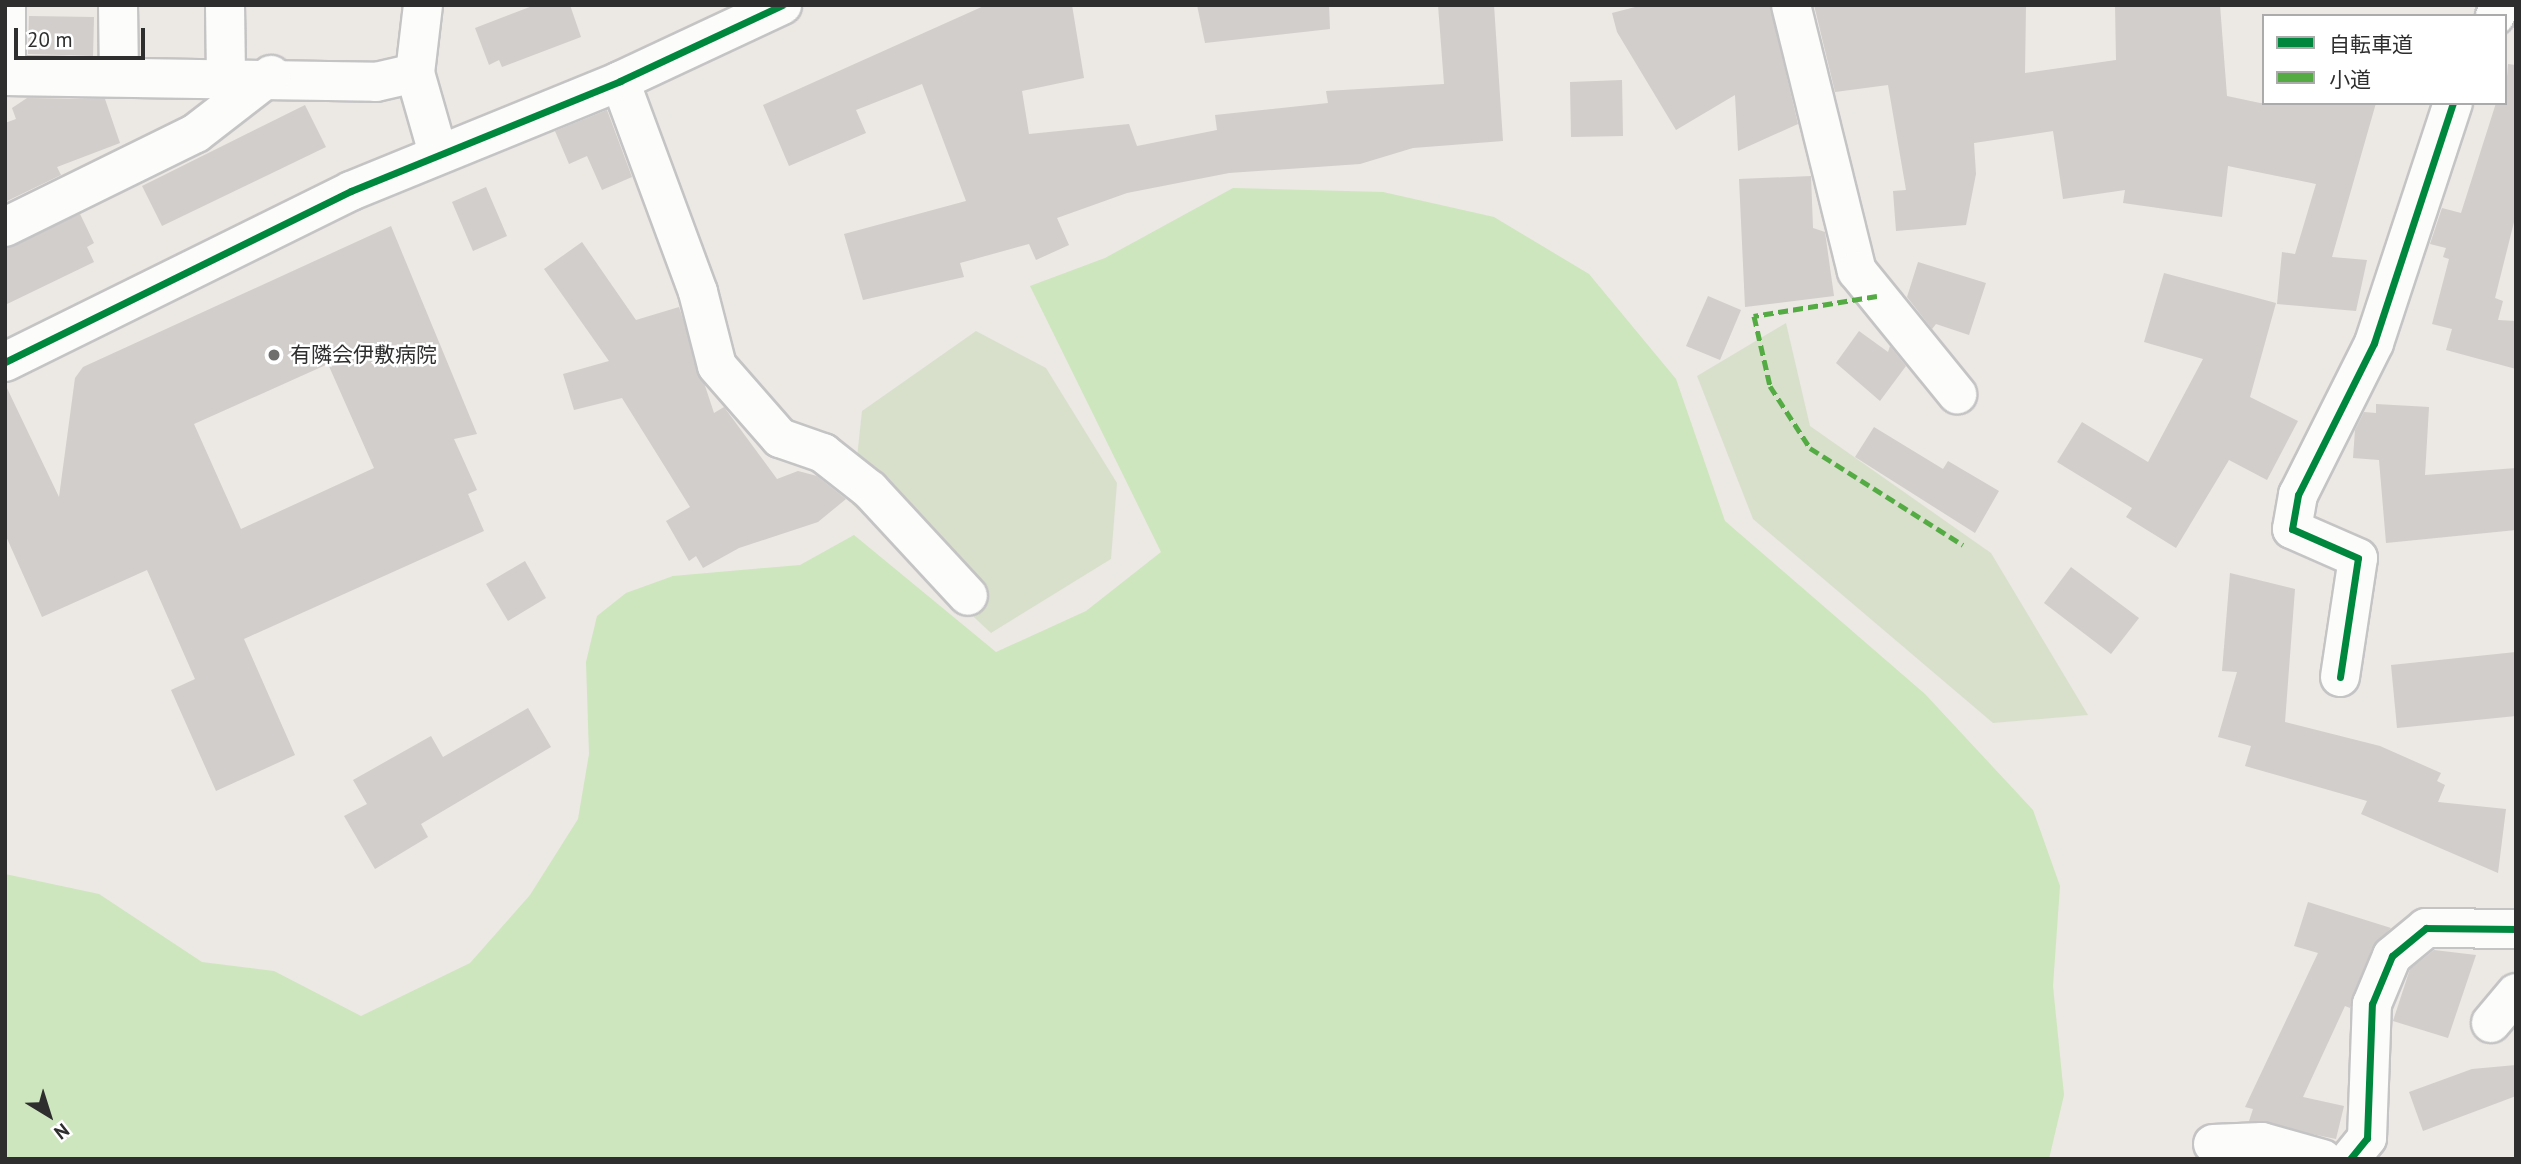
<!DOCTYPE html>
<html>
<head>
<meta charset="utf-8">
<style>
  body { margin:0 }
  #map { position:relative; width:2521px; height:1164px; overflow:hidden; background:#ece8e4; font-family:"PT Sans","Noto Sans JP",sans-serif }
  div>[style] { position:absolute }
  .green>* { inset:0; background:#cde6be }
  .cemetery>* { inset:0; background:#d8e0cc }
  .building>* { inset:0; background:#d1cecb }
  .roads { filter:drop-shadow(2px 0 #c5c4c5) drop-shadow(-2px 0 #c5c4c5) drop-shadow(0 2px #c5c4c5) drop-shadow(0 -2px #c5c4c5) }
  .minor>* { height:38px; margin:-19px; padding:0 19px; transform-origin:19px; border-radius:19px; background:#fcfcfb }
  .quiet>* { height:5px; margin-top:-2.5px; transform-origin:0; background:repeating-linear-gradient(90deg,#54ab44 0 10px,transparent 0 15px) }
  .cycleway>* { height:7px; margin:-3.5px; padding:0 3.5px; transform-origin:3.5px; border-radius:3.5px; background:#00873e }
  .dots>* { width:19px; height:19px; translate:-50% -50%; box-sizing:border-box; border:4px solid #fff; border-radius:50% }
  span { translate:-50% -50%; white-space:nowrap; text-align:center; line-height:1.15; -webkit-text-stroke:5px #fff; paint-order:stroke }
  .poi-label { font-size:21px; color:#2e2e2e }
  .left { translate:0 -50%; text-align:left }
  .frame { position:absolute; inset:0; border:7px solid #2e2e2e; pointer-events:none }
  .legend { position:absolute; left:2262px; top:14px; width:245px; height:91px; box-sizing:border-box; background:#fff; border:2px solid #ababab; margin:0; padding:9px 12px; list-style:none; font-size:21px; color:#2e2e2e }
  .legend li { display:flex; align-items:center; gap:14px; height:35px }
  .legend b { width:35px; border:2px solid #ababab }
  .north { position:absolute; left:14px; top:1080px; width:70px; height:70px; -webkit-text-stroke:5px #fff; paint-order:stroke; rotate:142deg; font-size:19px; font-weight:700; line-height:28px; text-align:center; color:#2e2e2e }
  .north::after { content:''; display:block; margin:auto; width:24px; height:32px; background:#2e2e2e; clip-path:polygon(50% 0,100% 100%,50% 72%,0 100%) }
  .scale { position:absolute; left:14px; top:28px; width:131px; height:32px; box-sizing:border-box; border:4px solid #2e2e2e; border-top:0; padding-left:9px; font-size:21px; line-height:24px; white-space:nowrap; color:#2e2e2e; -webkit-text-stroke:5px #fff; paint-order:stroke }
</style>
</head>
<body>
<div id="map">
  <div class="green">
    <div style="clip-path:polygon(1233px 188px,1383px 192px,1494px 217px,1589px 274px,1676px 379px,1725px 521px,1925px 694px,2033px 810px,2060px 886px,2053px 986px,2064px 1095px,2049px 1159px,5px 1159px,5px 874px,99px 894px,202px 962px,274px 971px,361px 1016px,470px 963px,530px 895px,578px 819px,589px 754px,586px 662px,597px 616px,626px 593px,673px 576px,800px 565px,854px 535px,996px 652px,1086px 611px,1161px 552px,1030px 286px,1105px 258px)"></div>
  </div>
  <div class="cemetery">
    <div style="clip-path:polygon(1786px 323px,1810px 426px,1991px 553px,2088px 715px,1993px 723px,1753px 519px,1697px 376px)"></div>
    <div style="clip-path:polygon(976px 331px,1046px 368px,1117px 483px,1111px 559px,991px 633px,852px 504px,862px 411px)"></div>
  </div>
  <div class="building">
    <div style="clip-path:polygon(535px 5px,570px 5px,581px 37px,502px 67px,499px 60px,489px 65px,475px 28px)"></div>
    <div style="clip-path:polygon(986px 5px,1072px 5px,1084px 78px,1022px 91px,1029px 134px,1129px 124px,1137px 146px,1217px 130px,1215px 115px,1328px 103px,1326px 91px,1444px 84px,1438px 5px,1494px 5px,1503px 141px,1413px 148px,1360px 164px,1229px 173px,1127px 193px,1057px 218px,1069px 245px,1036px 260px,1029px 244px,960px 263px,964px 277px,863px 300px,844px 234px,966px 201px,922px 84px,856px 110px,866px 133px,789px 166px,763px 105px)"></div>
    <div style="clip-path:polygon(1197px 5px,1329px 5px,1330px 29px,1205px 43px)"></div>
    <div style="clip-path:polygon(1643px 5px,1770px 5px,1798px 124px,1738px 151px,1735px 95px,1676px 130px,1617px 32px,1612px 13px)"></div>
    <div style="clip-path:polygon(1814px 5px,2026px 5px,2025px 73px,2116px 60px,2115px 5px,2220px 5px,2227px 96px,2260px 103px,2376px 103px,2332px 257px,2367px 260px,2356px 311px,2277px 304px,2282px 252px,2295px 254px,2316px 184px,2228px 166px,2222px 217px,2123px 203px,2125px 190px,2063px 199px,2053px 131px,1974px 143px,1976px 174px,1966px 225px,1896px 231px,1893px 191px,1906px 190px,1888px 85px,1835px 92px)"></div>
    <div style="clip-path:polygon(29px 16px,94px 17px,93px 56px,28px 54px)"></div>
    <div style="clip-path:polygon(2508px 64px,2516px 65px,2516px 214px,2495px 298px,2503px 301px,2498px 320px,2516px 321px,2516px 369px,2446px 350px,2452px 329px,2432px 324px,2449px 259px,2443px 257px,2446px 248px,2430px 244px,2442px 208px,2461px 213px,2496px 103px,2505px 103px)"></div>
    <div style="clip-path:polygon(1622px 80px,1623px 136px,1571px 137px,1570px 82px)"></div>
    <div style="clip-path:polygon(27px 98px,105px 99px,120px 143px,57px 167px,61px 175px,5px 202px,5px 123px,16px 119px,12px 108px)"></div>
    <div style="clip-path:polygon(305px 105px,326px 147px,162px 226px,142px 186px)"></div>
    <div style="clip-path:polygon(607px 110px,632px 177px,602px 190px,587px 156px,569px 164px,555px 131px)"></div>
    <div style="clip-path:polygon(1811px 176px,1813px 228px,1825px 232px,1834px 296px,1745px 307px,1739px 179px)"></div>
    <div style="clip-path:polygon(486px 187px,507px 236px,473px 251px,452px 202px)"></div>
    <div style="clip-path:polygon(80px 214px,94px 243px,87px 247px,94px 262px,5px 305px,5px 249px)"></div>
    <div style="clip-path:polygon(evenodd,391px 226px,477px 434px,454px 439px,477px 490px,468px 494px,484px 531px,244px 639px,295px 755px,216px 791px,171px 690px,195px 679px,147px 570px,42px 617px,5px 534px,5px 384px,59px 497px,75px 378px,83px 367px,391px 226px,328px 364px,374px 468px,241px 529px,194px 424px,328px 364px)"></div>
    <div style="clip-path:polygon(582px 242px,636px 320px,679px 307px,714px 413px,724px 407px,777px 479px,798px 471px,817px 476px,846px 499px,818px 522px,739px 548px,703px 568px,696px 556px,689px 561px,666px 521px,690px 507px,622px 398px,574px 410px,563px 374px,609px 361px,544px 269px)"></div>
    <div style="clip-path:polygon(1918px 262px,1986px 283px,1969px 335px,1936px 324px,1932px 329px,1907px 297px)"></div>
    <div style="clip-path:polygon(2164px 273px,2276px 303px,2250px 397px,2298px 421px,2267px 480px,2229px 460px,2176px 548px,2126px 517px,2132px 508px,2057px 462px,2082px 422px,2148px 462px,2203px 359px,2144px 342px)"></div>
    <div style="clip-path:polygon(1708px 296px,1741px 310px,1720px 360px,1686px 346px)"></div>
    <div style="clip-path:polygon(1859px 331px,1888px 352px,1890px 346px,1906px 366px,1880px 401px,1836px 363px)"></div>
    <div style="clip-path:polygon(2376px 404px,2429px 407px,2425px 475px,2516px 468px,2516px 530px,2386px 543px,2379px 460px,2353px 458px,2355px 430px,2364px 412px,2376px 413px)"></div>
    <div style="clip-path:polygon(1874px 427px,1943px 469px,1948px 461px,1999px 491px,1975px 533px,1855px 457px)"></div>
    <div style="clip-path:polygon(525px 561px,546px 598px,508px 621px,486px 584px)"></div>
    <div style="clip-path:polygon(2071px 567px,2139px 618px,2111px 654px,2044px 603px)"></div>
    <div style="clip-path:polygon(2230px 573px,2295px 589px,2285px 722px,2380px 746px,2441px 773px,2437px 781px,2445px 785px,2438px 802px,2506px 809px,2498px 873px,2361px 814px,2367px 801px,2245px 766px,2251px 746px,2218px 737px,2237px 672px,2222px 671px)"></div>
    <div style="clip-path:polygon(2516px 652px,2516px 716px,2397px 728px,2391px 665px)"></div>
    <div style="clip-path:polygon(528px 708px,551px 747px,421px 824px,428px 837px,375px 869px,344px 816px,367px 804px,353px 780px,431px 736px,443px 757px)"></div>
    <div style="clip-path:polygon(2308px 902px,2391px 928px,2372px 948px,2350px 1008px,2345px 1006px,2303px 1097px,2344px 1106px,2336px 1139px,2249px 1121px,2253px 1109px,2245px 1107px,2318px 953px,2294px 946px)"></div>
    <div style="clip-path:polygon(2434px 950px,2476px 955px,2448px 1038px,2393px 1021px,2410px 969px)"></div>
    <div style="clip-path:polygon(2516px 1065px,2516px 1096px,2423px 1131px,2409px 1092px,2472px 1069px)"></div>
  </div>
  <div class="roads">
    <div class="minor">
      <div style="left:6px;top:5px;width:71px;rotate:90deg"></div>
      <div style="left:118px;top:5px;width:70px;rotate:89.2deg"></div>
      <div style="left:225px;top:5px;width:70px;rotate:89.2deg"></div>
      <div style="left:423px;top:5px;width:68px;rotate:96.7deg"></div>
      <div style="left:415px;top:73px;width:83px;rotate:74deg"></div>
      <div style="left:1791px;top:5px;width:274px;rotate:76.1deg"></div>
      <div style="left:1857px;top:271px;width:159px;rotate:50.9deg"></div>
      <div style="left:2495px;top:16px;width:12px;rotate:-66deg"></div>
      <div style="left:5px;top:76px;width:371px;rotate:0.9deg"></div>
      <div style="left:376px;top:82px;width:40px;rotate:-13deg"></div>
      <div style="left:620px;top:81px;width:225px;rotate:69.7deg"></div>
      <div style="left:698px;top:292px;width:76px;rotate:75.6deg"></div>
      <div style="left:717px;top:366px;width:96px;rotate:48.8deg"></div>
      <div style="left:780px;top:438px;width:46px;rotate:19.2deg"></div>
      <div style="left:823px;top:453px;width:60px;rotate:38.2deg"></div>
      <div style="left:870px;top:490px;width:144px;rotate:47.2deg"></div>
      <div style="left:5px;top:227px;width:213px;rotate:-26.2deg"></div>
      <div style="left:196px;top:133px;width:95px;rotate:-37.7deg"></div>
      <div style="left:5px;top:362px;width:386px;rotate:-26.3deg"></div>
      <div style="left:351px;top:191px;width:291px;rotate:-22.2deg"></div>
      <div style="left:620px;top:81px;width:179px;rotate:-25.1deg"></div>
      <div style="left:2340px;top:677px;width:120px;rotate:-81.4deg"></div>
      <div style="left:2358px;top:558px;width:72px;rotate:-156.3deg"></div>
      <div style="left:2292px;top:529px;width:35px;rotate:-80deg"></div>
      <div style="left:2298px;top:495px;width:170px;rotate:-63.4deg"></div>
      <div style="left:2374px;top:343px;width:253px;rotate:-71.8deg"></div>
      <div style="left:2491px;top:1023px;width:39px;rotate:-50deg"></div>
      <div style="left:2213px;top:1144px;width:49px;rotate:-2.3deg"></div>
      <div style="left:2262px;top:1142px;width:63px;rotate:15.6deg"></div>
      <div style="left:2350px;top:1159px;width:27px;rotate:-51deg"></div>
      <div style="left:2367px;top:1138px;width:134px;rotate:-87.9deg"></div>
      <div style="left:2372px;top:1004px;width:52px;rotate:-67.4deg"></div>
      <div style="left:2392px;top:956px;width:44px;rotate:-39.5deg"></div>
      <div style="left:2426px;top:928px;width:90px;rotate:0.6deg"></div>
    </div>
  </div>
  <div class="quiet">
    <div style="left:1877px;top:296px;width:125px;rotate:170.8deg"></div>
    <div style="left:1754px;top:316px;width:72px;rotate:77.1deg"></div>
    <div style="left:1770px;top:386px;width:74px;rotate:57.2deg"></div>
    <div style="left:1810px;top:448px;width:181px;rotate:32.4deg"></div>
  </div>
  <div class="cycleway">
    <div style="left:5px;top:362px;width:386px;rotate:-26.3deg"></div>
    <div style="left:351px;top:191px;width:291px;rotate:-22.2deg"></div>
    <div style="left:620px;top:81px;width:179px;rotate:-25.1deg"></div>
    <div style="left:2340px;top:677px;width:120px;rotate:-81.4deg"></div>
    <div style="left:2358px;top:558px;width:72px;rotate:-156.3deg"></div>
    <div style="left:2292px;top:529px;width:35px;rotate:-80deg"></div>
    <div style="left:2298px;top:495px;width:170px;rotate:-63.4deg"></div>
    <div style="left:2374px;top:343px;width:253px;rotate:-71.8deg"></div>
    <div style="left:2350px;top:1159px;width:27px;rotate:-51deg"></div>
    <div style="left:2367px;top:1138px;width:134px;rotate:-87.9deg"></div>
    <div style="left:2372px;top:1004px;width:52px;rotate:-67.4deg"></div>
    <div style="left:2392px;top:956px;width:44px;rotate:-39.5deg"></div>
    <div style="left:2426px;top:928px;width:90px;rotate:0.6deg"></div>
  </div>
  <div class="dots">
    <div style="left:274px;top:355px;background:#706f6e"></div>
  </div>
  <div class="poi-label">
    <span class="left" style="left:290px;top:355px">有隣会伊敷病院</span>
  </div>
  <div class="frame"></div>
  <ul class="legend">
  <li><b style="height:9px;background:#00873e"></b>自転車道</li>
  <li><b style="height:9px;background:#54ab44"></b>小道</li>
  </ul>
  <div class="north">N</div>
  <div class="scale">20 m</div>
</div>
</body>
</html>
